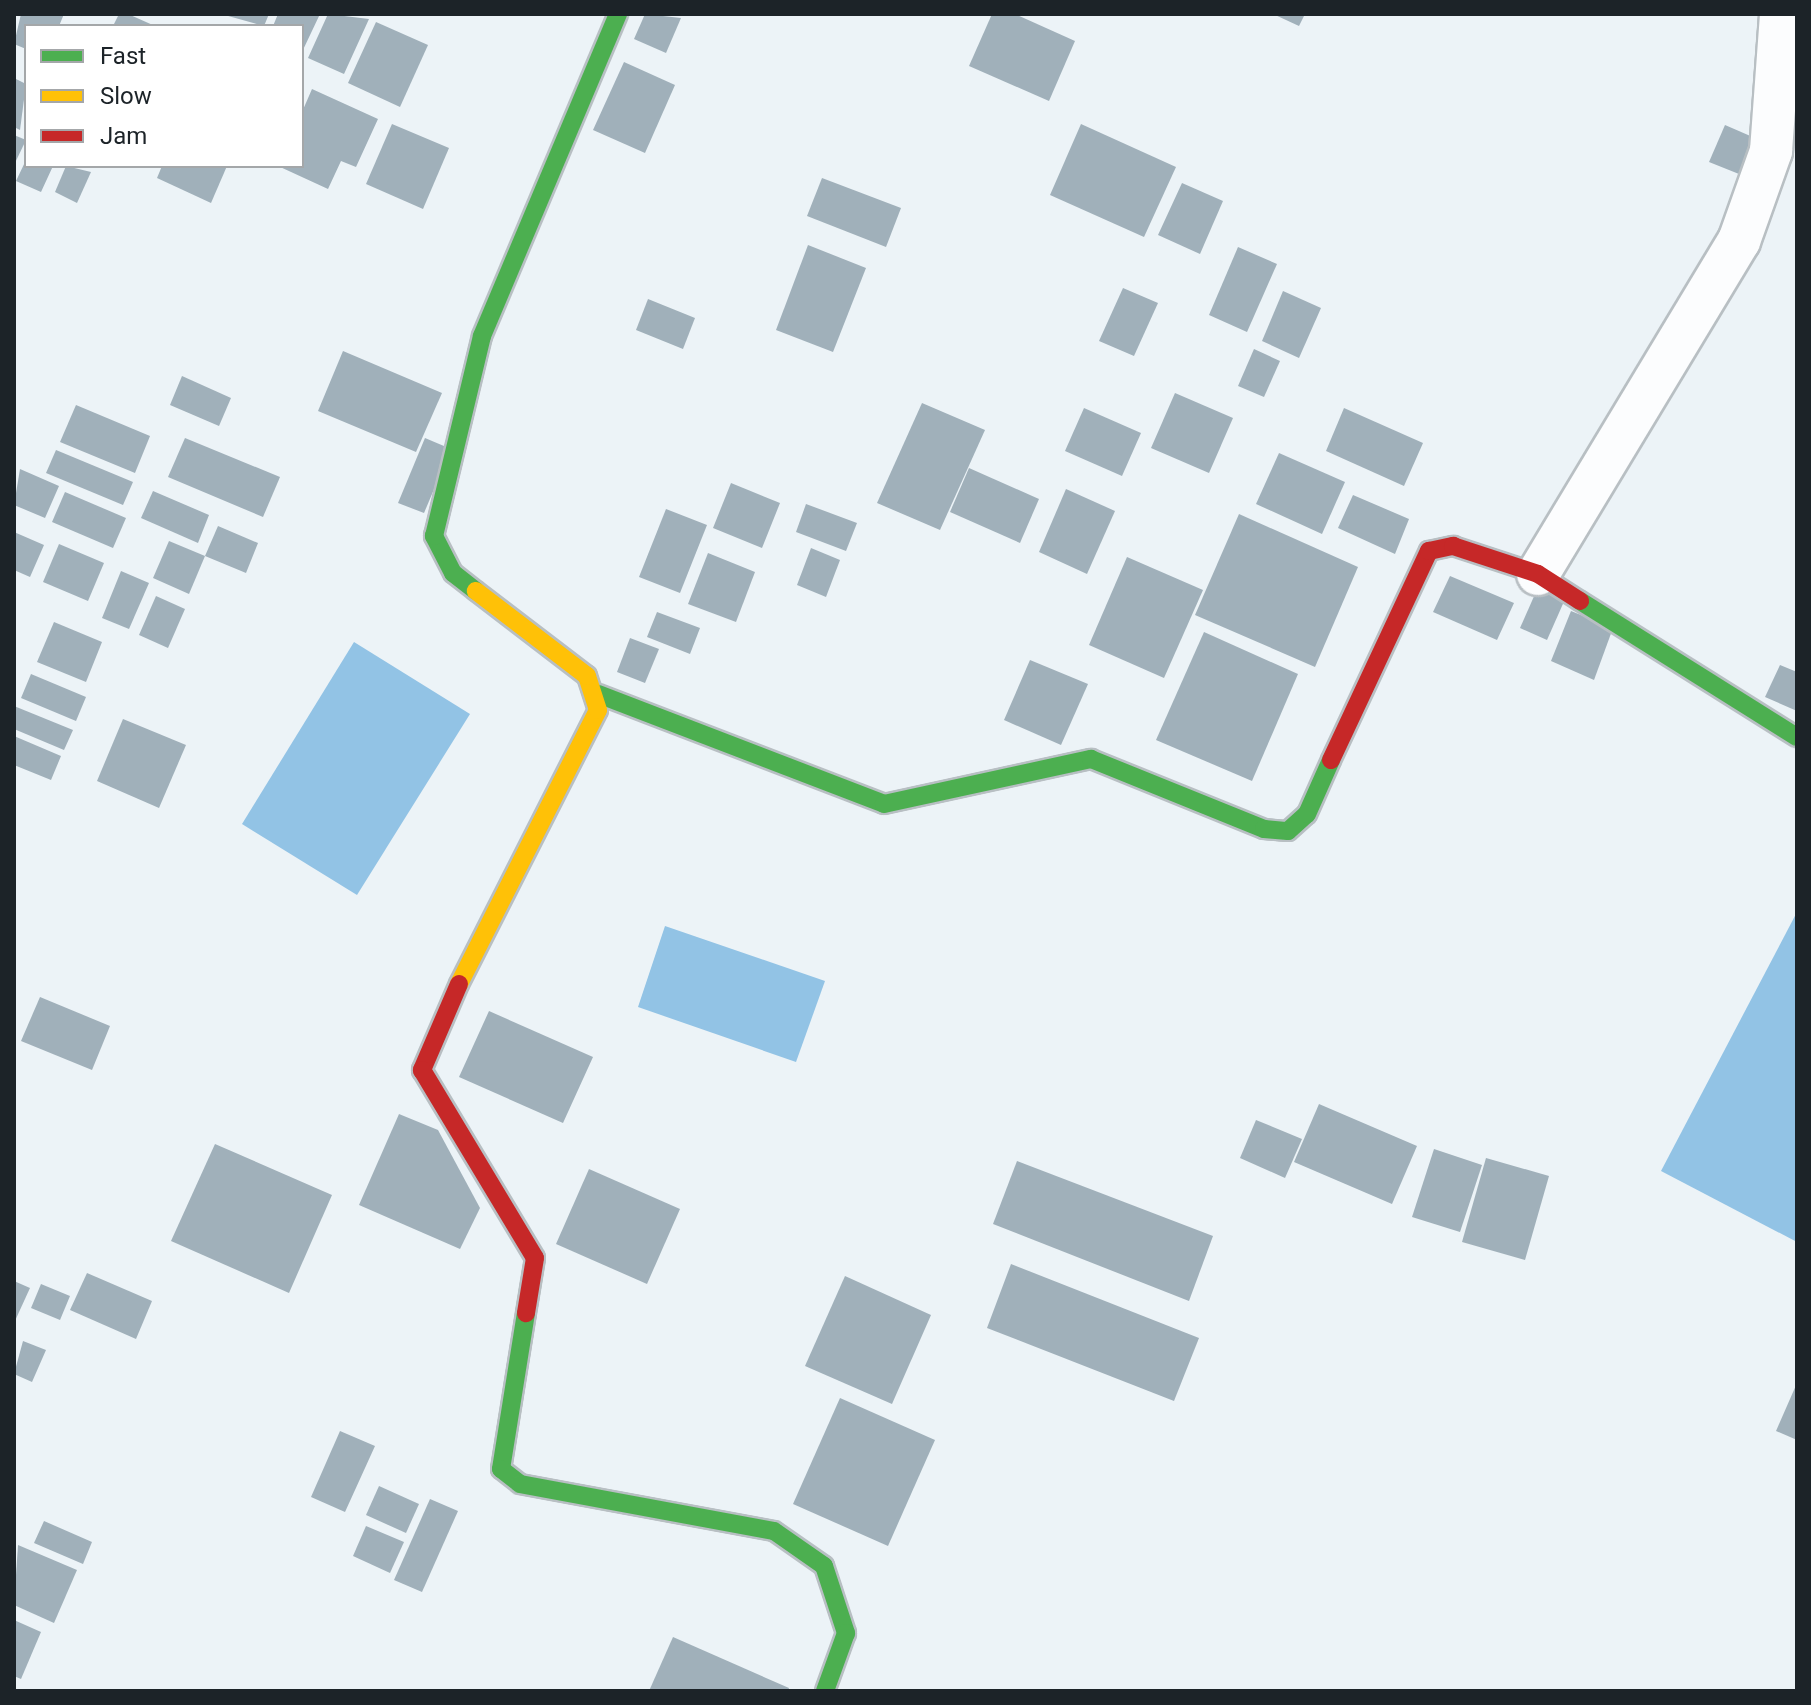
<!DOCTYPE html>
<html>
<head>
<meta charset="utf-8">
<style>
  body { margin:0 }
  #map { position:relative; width:1811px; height:1705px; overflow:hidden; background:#ecf3f7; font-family:Roboto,sans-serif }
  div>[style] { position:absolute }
  .water>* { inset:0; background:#92c3e5 }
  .building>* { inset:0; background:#a0b0ba }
  .roads { filter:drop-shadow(2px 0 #b8bfc3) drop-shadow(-2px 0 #b8bfc3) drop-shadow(0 2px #b8bfc3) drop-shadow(0 -2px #b8bfc3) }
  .street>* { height:42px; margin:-21px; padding:0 21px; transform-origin:21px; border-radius:21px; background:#fcfdfe }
  .fast>* { height:18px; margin:-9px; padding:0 9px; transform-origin:9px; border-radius:9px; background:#4caf50 }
  .slow>* { height:18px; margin:-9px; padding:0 9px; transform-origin:9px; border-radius:9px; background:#ffc107 }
  .jam>* { height:18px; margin:-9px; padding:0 9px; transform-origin:9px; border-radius:9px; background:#c62828 }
  span { translate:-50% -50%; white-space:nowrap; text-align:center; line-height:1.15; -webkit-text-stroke:8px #fff; paint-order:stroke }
  .frame { position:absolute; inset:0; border:16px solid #1c2328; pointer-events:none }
  .legend { position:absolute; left:24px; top:24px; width:280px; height:144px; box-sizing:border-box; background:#fff; border:2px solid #a4a7a9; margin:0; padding:10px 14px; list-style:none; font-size:24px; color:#1c2328 }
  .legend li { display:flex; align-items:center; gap:16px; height:40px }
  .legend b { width:40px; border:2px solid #a4a7a9 }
</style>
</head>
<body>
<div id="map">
  <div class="water">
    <div style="clip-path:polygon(354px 642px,470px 714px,357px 895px,242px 824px)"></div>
    <div style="clip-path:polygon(1797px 912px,1797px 1242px,1661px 1171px)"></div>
    <div style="clip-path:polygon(665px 926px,825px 981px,796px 1062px,638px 1007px)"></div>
  </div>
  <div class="building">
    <div style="clip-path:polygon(21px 14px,64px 14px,59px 26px,26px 26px,26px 49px,14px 44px)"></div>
    <div style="clip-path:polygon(119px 14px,128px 14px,155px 26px,113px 26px)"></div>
    <div style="clip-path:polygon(221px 14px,269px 14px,264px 26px)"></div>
    <div style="clip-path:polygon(278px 14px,320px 14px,302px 52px,302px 26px,273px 26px)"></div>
    <div style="clip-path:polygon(328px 14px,369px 19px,344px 74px,308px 58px)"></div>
    <div style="clip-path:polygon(645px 14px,681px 18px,666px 53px,634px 39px)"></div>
    <div style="clip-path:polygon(992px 14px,1015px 14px,1075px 41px,1049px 101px,969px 66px)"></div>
    <div style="clip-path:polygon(1273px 14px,1305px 14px,1299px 26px)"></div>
    <div style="clip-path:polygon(376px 22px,428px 45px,400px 107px,348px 83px)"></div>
    <div style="clip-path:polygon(624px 62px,675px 85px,645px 153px,593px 130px)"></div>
    <div style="clip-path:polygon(14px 78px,26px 84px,20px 130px,14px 127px)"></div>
    <div style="clip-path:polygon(312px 89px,378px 119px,356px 167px,341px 161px,328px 189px,278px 166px,302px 166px,302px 112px)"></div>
    <div style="clip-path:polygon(392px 124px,449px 148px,423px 209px,366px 184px)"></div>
    <div style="clip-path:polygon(1081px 124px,1176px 167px,1144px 237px,1050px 195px)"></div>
    <div style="clip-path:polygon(1725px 125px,1755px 138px,1739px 174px,1709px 162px)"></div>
    <div style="clip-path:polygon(14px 135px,26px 140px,14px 165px)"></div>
    <div style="clip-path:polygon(26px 160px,26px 166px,53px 166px,41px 192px,16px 181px)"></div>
    <div style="clip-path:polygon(66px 166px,91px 172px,77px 203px,55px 192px)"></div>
    <div style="clip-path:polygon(162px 166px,227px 166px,211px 203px,157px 178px)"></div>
    <div style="clip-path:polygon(822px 178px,901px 208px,886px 247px,807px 216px)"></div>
    <div style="clip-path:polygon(1182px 183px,1223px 201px,1200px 254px,1158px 235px)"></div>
    <div style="clip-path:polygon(808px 245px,866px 268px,833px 352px,776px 330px)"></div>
    <div style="clip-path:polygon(1238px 247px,1277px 264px,1247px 332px,1209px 315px)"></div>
    <div style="clip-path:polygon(1123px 288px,1158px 303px,1134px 356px,1099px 341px)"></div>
    <div style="clip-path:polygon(1283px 291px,1321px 308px,1299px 358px,1262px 341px)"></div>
    <div style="clip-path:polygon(648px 299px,695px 318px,683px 349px,636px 330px)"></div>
    <div style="clip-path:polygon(1254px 349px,1280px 361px,1264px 397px,1238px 386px)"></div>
    <div style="clip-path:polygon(343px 351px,442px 393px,416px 452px,318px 411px)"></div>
    <div style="clip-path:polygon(182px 376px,231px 398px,219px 426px,170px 405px)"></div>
    <div style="clip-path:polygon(1175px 393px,1233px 418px,1209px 473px,1151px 448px)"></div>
    <div style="clip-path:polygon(922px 403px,985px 430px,940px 530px,877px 503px)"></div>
    <div style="clip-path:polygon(76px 405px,150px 436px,135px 473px,60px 442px)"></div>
    <div style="clip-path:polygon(1084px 408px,1141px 433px,1122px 476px,1065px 451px)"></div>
    <div style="clip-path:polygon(1344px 408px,1423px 443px,1404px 486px,1326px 451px)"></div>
    <div style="clip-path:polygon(185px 438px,280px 477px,263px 517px,168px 477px)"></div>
    <div style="clip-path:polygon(425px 438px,451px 449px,424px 513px,398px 503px)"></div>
    <div style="clip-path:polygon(56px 450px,133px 482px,123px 505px,46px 473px)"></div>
    <div style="clip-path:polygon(1279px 453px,1345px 482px,1322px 534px,1256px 504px)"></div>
    <div style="clip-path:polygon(969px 468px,1039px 499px,1020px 543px,950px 512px)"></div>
    <div style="clip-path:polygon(20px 469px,59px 486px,45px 518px,14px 505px)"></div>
    <div style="clip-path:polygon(731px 483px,780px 503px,762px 548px,713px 528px)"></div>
    <div style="clip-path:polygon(1066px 489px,1115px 511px,1087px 574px,1039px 552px)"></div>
    <div style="clip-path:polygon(153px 491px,209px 515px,198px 543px,141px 518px)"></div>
    <div style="clip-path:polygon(65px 492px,126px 518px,113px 548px,52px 522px)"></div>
    <div style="clip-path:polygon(1353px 495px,1409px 519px,1395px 554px,1338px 528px)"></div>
    <div style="clip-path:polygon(806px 504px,857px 523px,846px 551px,796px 532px)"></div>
    <div style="clip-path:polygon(666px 509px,707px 525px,680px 593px,639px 577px)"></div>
    <div style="clip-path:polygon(1239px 514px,1358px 567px,1315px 667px,1195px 615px)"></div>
    <div style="clip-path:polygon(218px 526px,258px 543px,246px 573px,205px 556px)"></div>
    <div style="clip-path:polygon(14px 532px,44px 545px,30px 577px,14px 570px)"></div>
    <div style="clip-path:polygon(169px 541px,205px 556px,189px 594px,153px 578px)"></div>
    <div style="clip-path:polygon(59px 544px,104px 563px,88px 601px,43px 582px)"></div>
    <div style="clip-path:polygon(811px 548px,840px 560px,826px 597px,797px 585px)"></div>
    <div style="clip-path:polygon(708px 553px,755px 572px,736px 622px,688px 604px)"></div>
    <div style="clip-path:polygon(1127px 557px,1203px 590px,1164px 678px,1089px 645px)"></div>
    <div style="clip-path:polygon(121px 571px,149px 583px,129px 629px,102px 618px)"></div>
    <div style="clip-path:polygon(1450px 576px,1514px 603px,1497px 640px,1433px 612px)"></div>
    <div style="clip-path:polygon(1539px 585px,1566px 597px,1547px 640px,1520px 628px)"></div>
    <div style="clip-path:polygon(156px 596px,185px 609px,168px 648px,139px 635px)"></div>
    <div style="clip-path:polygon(1571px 611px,1613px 628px,1594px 680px,1551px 661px)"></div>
    <div style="clip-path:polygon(657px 612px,700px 628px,690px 654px,647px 637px)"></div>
    <div style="clip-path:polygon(54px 622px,102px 642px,86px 682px,37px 662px)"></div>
    <div style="clip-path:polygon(1204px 632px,1298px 674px,1252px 781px,1156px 740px)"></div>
    <div style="clip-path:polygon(630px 638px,659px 649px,645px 683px,617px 672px)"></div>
    <div style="clip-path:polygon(1030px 660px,1088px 684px,1061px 745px,1004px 720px)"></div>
    <div style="clip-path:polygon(1780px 665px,1797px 672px,1797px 711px,1765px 697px)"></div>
    <div style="clip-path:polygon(31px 674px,86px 697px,76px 721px,21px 698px)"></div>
    <div style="clip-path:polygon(14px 706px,73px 730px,64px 750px,14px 729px)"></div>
    <div style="clip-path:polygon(123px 719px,186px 745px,159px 808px,97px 781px)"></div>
    <div style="clip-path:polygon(14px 736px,61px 756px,51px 780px,14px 765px)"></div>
    <div style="clip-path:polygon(40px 997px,110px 1026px,92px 1070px,21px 1041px)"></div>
    <div style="clip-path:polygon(489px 1011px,593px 1057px,563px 1123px,459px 1077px)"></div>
    <div style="clip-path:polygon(1319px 1104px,1417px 1146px,1392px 1204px,1294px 1162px)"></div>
    <div style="clip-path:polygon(399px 1114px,438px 1130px,480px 1208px,460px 1249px,359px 1205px)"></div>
    <div style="clip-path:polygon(1256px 1120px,1302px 1139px,1285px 1178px,1240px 1158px)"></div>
    <div style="clip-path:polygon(215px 1144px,332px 1195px,289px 1293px,171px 1241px)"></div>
    <div style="clip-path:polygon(1434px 1149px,1482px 1165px,1460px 1232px,1412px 1217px)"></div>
    <div style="clip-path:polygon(1486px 1158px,1549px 1176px,1525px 1260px,1462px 1242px)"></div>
    <div style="clip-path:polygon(1017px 1161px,1213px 1236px,1189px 1301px,993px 1224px)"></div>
    <div style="clip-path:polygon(589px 1169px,680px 1209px,647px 1284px,556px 1244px)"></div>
    <div style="clip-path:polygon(1011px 1264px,1199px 1338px,1174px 1401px,987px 1328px)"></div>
    <div style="clip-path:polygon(87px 1273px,152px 1301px,136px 1339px,70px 1310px)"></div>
    <div style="clip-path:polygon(845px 1276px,931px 1315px,892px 1404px,805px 1366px)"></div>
    <div style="clip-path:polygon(14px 1281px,30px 1288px,14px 1323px)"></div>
    <div style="clip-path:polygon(41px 1284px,70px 1296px,60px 1320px,31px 1308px)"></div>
    <div style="clip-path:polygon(23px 1341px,46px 1350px,32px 1382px,14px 1374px)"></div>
    <div style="clip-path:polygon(1797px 1383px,1797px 1440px,1776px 1431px)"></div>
    <div style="clip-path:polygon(840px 1398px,935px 1440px,888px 1546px,793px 1504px)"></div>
    <div style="clip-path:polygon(340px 1431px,375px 1446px,345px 1512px,311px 1497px)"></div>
    <div style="clip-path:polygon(379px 1486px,419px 1504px,406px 1533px,366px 1515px)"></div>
    <div style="clip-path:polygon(430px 1499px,458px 1511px,422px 1592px,394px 1580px)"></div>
    <div style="clip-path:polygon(44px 1521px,92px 1542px,83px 1564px,34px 1543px)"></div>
    <div style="clip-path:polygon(366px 1526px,404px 1542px,390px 1573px,353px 1556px)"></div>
    <div style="clip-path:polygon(18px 1545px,77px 1570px,54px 1623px,14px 1605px)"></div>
    <div style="clip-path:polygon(14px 1620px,41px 1632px,21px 1679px,14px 1676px)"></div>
    <div style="clip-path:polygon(673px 1637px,789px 1688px,788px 1691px,649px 1691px)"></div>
  </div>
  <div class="roads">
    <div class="street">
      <div style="left:1538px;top:574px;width:389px;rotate:-58.9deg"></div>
      <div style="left:1739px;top:241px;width:96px;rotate:-70.4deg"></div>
      <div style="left:1771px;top:151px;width:137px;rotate:-85.8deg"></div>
    </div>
    <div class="fast">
      <div style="left:476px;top:591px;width:29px;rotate:-142deg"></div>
      <div style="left:453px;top:573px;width:42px;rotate:-117.2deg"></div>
      <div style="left:434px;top:536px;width:206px;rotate:-76.5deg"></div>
      <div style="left:482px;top:336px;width:350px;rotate:-67.1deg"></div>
      <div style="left:1580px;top:601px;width:256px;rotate:32.1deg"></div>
      <div style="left:598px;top:694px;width:306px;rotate:21deg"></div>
      <div style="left:884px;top:804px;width:212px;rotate:-12.3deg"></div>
      <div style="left:1091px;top:759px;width:187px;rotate:22deg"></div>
      <div style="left:1264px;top:829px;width:24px;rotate:5deg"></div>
      <div style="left:1288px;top:831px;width:25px;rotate:-42deg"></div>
      <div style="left:1307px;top:814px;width:59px;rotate:-66deg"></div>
      <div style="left:526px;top:1313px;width:158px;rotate:99.1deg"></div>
      <div style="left:501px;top:1469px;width:24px;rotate:38deg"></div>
      <div style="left:520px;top:1484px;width:258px;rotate:10.5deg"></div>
      <div style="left:774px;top:1531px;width:61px;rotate:35deg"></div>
      <div style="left:824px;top:1566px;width:71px;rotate:71.8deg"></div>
      <div style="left:846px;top:1633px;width:62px;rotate:109.9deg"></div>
    </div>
    <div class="slow">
      <div style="left:459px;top:984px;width:307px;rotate:-63.1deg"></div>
      <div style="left:598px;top:710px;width:36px;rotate:-108deg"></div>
      <div style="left:587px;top:676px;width:140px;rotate:-142.6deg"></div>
    </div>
    <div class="jam">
      <div style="left:1331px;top:760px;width:231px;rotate:-64.9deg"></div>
      <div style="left:1429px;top:551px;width:25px;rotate:-12deg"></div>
      <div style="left:1453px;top:546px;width:89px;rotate:18.2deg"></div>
      <div style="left:1538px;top:574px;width:50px;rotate:32.7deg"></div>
      <div style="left:459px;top:984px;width:94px;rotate:113.3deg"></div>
      <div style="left:422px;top:1070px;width:219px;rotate:59deg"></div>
      <div style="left:535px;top:1258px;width:56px;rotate:99.3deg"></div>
    </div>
  </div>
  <div class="frame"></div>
  <ul class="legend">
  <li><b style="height:10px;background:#4caf50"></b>Fast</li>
  <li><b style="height:10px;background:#ffc107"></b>Slow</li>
  <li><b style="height:10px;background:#c62828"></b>Jam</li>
  </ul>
</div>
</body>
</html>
